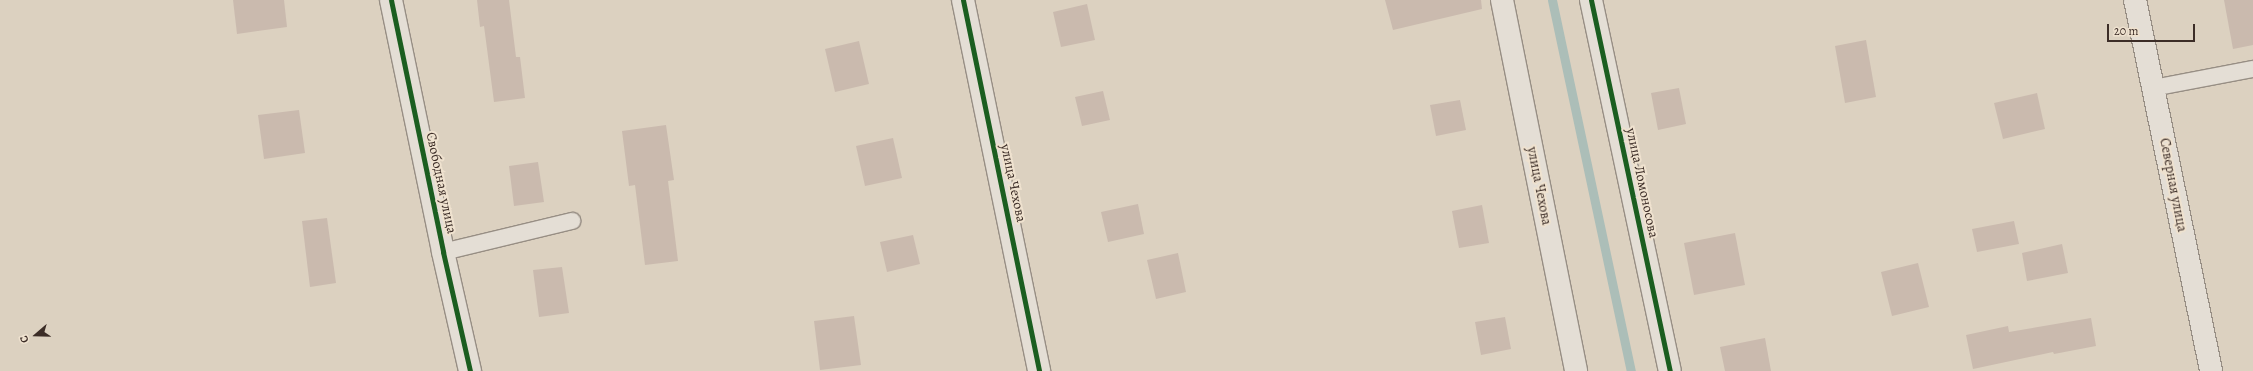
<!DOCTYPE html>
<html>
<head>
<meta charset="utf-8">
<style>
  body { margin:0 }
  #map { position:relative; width:2253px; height:371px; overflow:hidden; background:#dcd1c0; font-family:Alegreya,serif }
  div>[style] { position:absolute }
  .stream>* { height:9px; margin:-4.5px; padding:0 4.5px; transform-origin:4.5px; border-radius:4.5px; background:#acbeb8 }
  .building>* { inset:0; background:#cabaae }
  .roads { filter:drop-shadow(1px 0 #978e84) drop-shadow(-1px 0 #978e84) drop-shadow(0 1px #978e84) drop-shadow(0 -1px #978e84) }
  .service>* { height:16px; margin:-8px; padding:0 8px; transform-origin:8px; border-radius:8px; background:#e4ded5 }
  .minor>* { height:22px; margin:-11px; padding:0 11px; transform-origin:11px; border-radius:11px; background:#e4ded5 }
  .secondary>* { height:22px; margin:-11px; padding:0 11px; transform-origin:11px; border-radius:11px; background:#e4ded5 }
  .cycleway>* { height:5px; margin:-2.5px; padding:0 2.5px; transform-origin:2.5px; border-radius:2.5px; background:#1b5e20 }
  span { translate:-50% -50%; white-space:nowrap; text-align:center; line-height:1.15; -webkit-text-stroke:4px #efe2cf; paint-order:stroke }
  .street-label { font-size:14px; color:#3c2d27 }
  .north { position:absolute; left:16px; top:315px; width:40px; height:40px; -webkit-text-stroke:3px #efe2cf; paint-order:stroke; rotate:250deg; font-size:11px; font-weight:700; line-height:16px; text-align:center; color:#3c2d27 }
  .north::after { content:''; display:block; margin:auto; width:14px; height:18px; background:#3c2d27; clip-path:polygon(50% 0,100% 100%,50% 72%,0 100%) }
  .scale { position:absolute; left:2107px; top:24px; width:88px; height:18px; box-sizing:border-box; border:2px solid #3c2d27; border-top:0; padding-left:5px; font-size:12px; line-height:14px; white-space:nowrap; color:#3c2d27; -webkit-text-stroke:3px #efe2cf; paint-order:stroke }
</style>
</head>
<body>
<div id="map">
  <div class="stream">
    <div style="left:1552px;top:0;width:379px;rotate:78deg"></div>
  </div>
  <div class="building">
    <div style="clip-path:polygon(233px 0,284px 0,287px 27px,237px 34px)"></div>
    <div style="clip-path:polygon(477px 0,509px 0,516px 57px,520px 57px,525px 98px,494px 102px,484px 26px,480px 27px)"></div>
    <div style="clip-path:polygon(1385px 0,1481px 0,1482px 9px,1393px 30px)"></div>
    <div style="clip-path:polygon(2224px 0,2253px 0,2253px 45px,2233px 49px)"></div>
    <div style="clip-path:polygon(1087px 4px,1095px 40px,1061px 47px,1053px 12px)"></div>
    <div style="clip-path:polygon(1866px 40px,1876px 97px,1845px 103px,1835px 46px)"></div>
    <div style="clip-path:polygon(859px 41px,869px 84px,835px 92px,825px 49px)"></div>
    <div style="clip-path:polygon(1679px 88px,1686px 124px,1658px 130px,1651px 93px)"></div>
    <div style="clip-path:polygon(1103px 91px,1110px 120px,1082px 126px,1075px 97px)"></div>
    <div style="clip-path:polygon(2037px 93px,2045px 129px,2003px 139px,1994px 103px)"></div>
    <div style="clip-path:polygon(1460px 100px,1466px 130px,1436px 136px,1430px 105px)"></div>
    <div style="clip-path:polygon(299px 110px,305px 153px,264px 159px,258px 115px)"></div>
    <div style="clip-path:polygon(666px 125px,674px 180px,668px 181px,678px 261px,645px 265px,635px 185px,629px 186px,622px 131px)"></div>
    <div style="clip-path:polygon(893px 138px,902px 178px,865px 186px,856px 146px)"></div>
    <div style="clip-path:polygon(538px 162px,544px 202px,514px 206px,509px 166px)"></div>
    <div style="clip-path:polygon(1138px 204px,1144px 234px,1108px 242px,1101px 212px)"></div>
    <div style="clip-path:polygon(1482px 205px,1489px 243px,1459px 248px,1452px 211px)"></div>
    <div style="clip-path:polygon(327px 218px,336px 283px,310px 287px,302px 221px)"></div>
    <div style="clip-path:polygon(2014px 221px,2019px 244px,1977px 252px,1972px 229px)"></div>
    <div style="clip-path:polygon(1735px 233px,1745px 285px,1694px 295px,1684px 243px)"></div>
    <div style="clip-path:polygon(913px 235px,920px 264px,887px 272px,880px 242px)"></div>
    <div style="clip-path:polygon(2062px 244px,2068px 273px,2027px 281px,2022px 253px)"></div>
    <div style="clip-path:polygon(1178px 253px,1186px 292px,1156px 299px,1147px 260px)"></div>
    <div style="clip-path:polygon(1918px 263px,1929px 307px,1892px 316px,1881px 272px)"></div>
    <div style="clip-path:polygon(562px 267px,569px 313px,539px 317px,533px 270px)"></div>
    <div style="clip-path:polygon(854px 316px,861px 365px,820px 370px,814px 321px)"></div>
    <div style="clip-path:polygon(1505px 317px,1511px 349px,1481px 355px,1475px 322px)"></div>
    <div style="clip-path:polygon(2091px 318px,2096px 346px,2054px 354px,2053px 352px,1973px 369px,1966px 335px,2008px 326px,2009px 332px)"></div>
    <div style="clip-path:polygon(1765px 338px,1771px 371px,1725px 371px,1720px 347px)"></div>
  </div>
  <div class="roads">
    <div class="service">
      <div style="left:2153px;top:88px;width:102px;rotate:-10.8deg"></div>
      <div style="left:443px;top:252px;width:133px;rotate:-13.5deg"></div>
    </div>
    <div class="minor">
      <div style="left:391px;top:0;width:257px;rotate:78.3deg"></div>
      <div style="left:443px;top:252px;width:122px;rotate:77.2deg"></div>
      <div style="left:963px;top:0;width:379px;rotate:78.4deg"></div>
      <div style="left:1502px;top:0;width:378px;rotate:78.7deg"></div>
      <div style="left:1591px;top:0;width:379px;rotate:78deg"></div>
    </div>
    <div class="secondary">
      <div style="left:2135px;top:0;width:379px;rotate:78.4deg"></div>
    </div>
  </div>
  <div class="cycleway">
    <div style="left:391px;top:0;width:257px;rotate:78.3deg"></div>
    <div style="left:443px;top:252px;width:122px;rotate:77.2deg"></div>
    <div style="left:963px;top:0;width:379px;rotate:78.4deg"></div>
    <div style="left:1591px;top:0;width:379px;rotate:78deg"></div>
  </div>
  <div class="street-label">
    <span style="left:441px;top:183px;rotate:78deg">Свободная улица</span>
    <span style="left:1013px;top:183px;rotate:78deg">улица Чехова</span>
    <span style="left:1642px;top:183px;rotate:78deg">улица Ломоносова</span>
    <span style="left:2173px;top:185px;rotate:79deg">Северная улица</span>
    <span style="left:1539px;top:186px;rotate:79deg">улица Чехова</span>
  </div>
  <div class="north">С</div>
  <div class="scale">20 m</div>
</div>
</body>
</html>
